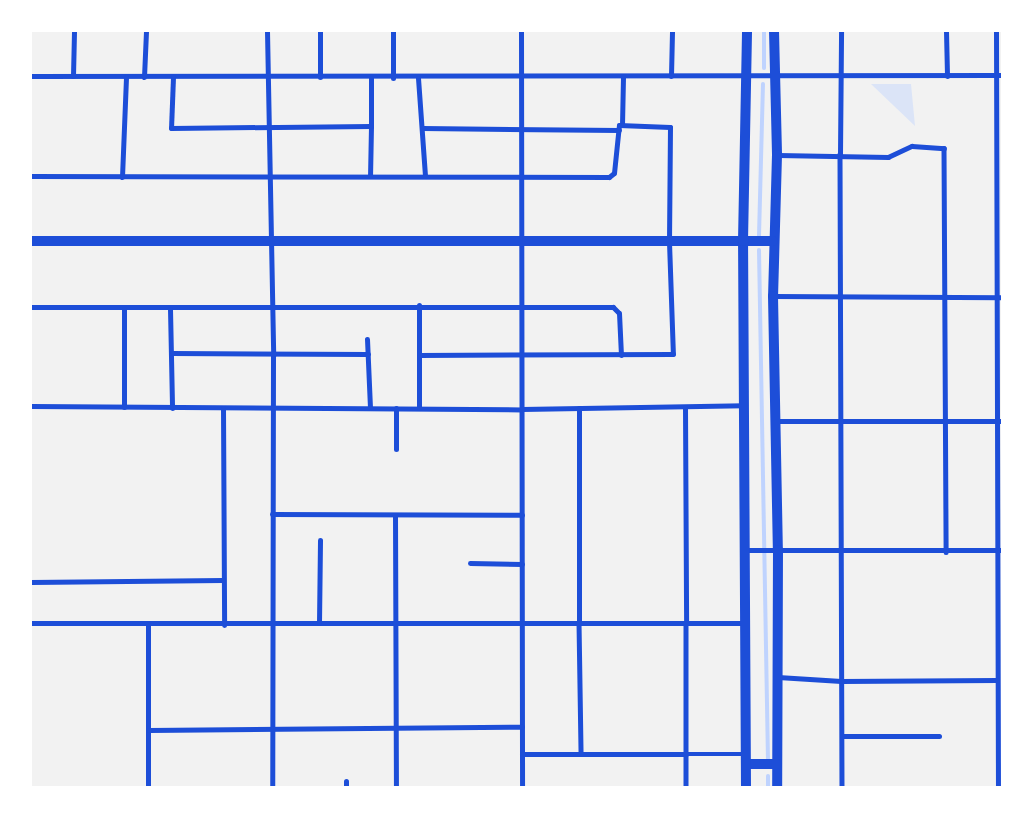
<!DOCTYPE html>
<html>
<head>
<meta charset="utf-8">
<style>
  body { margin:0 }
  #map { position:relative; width:1033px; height:818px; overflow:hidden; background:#f2f2f2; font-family:"DejaVu Sans",sans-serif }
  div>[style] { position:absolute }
  .green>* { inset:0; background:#dbe4f7 }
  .stream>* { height:4px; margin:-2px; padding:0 2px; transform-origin:2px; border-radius:2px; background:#bfd3fe }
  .pedestrian>* { height:4.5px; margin:-2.25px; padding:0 2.25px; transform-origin:2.25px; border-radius:2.25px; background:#1d4ed8 }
  .minor>* { height:5px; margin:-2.5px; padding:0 2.5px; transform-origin:2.5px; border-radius:2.5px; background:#1d4ed8 }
  .secondary>* { height:10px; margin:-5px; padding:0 5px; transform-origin:5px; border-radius:5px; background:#1d4ed8 }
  span { translate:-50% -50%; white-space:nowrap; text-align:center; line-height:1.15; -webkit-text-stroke:4.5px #fff; paint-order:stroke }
  .frame { position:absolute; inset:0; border:32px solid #fff; pointer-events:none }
</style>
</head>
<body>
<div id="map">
  <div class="green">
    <div style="clip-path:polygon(871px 84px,911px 84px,915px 126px)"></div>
  </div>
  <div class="stream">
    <div style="left:764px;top:68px;width:37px;rotate:-90deg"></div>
    <div style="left:759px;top:236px;width:152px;rotate:-88.5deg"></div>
    <div style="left:759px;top:250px;width:511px;rotate:88.99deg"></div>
    <div style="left:768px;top:787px;width:11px;rotate:-90deg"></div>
  </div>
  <div class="pedestrian">
    <div style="left:840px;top:154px;width:633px;rotate:89.82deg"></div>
    <div style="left:778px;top:155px;width:110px;rotate:1deg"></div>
    <div style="left:888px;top:157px;width:26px;rotate:-25deg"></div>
    <div style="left:912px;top:146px;width:32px;rotate:4deg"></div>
    <div style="left:944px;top:148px;width:404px;rotate:89.7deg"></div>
    <div style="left:579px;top:622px;width:132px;rotate:89.1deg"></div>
    <div style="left:686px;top:623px;width:164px;rotate:90deg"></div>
    <div style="left:778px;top:677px;width:63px;rotate:3.6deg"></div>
    <div style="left:686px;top:754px;width:59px"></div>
  </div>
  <div class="minor">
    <div style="left:267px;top:31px;width:325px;rotate:88.9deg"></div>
    <div style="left:273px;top:356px;width:431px;rotate:90.1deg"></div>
    <div style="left:521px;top:31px;width:756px;rotate:89.92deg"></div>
    <div style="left:946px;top:31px;width:45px;rotate:88.7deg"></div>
    <div style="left:996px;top:31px;width:756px;rotate:89.85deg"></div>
    <div style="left:31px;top:76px;width:971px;rotate:-0.06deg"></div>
    <div style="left:73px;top:76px;width:45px;rotate:-88.7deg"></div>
    <div style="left:671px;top:76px;width:45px;rotate:-88.7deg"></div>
    <div style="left:144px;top:77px;width:46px;rotate:-87.5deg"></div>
    <div style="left:173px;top:77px;width:51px;rotate:92.2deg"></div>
    <div style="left:171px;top:128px;width:200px;rotate:-0.6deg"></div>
    <div style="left:371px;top:126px;width:50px;rotate:91.1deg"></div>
    <div style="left:320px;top:77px;width:46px;rotate:-90deg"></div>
    <div style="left:393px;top:78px;width:47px;rotate:-90deg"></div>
    <div style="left:418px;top:78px;width:98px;rotate:85.9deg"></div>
    <div style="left:622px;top:125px;width:49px;rotate:-88.8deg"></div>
    <div style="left:371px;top:126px;width:48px;rotate:-90deg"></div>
    <div style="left:422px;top:128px;width:197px;rotate:0.6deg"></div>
    <div style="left:840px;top:154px;width:123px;rotate:-89.5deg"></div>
    <div style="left:31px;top:176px;width:578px;rotate:0.1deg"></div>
    <div style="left:609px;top:177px;width:6px;rotate:-39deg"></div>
    <div style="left:614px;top:173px;width:48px;rotate:-84.1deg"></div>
    <div style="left:619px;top:125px;width:51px;rotate:2.2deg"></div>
    <div style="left:670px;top:127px;width:115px;rotate:90.5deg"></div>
    <div style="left:669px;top:242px;width:112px;rotate:88deg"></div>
    <div style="left:673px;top:354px;width:254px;rotate:179.8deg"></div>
    <div style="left:122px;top:177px;width:100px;rotate:-87.7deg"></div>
    <div style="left:773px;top:296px;width:229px;rotate:0.3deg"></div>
    <div style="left:31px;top:307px;width:582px"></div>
    <div style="left:613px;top:307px;width:8px;rotate:45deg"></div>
    <div style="left:619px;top:313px;width:42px;rotate:87.3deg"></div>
    <div style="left:124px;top:309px;width:98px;rotate:90deg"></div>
    <div style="left:170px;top:309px;width:99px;rotate:88.8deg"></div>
    <div style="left:367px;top:339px;width:69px;rotate:87.5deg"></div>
    <div style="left:172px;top:353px;width:196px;rotate:0.3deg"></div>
    <div style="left:31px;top:406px;width:491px;rotate:0.4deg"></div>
    <div style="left:522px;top:409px;width:222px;rotate:-1deg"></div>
    <div style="left:685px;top:407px;width:216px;rotate:89.7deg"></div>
    <div style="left:223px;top:408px;width:217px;rotate:89.7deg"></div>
    <div style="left:419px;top:408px;width:103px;rotate:-90deg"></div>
    <div style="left:579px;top:408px;width:214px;rotate:90deg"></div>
    <div style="left:775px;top:421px;width:227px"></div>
    <div style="left:396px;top:449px;width:41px;rotate:-90deg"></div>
    <div style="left:272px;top:514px;width:250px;rotate:0.2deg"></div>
    <div style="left:395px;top:515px;width:272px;rotate:89.8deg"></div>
    <div style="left:747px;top:550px;width:255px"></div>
    <div style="left:470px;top:563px;width:52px;rotate:1.1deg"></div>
    <div style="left:31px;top:582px;width:192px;rotate:-0.6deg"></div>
    <div style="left:31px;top:623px;width:715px"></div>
    <div style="left:319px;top:623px;width:83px;rotate:-89.3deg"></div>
    <div style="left:148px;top:624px;width:163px;rotate:90deg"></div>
    <div style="left:841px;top:681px;width:156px;rotate:-0.4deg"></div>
    <div style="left:149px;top:730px;width:373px;rotate:-0.5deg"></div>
    <div style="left:842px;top:736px;width:97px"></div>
    <div style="left:522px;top:754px;width:164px"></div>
    <div style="left:346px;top:787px;width:6px;rotate:-90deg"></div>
  </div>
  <div class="secondary">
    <div style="left:774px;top:31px;width:124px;rotate:88.6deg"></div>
    <div style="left:777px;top:155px;width:141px;rotate:91.6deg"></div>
    <div style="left:773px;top:296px;width:254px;rotate:88.9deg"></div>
    <div style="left:778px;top:550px;width:237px;rotate:90.2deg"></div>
    <div style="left:31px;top:241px;width:742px"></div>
    <div style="left:746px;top:764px;width:31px"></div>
    <div style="left:746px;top:787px;width:546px;rotate:-90.31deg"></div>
    <div style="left:743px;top:241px;width:210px;rotate:-88.9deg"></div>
  </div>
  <div class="frame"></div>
</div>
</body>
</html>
